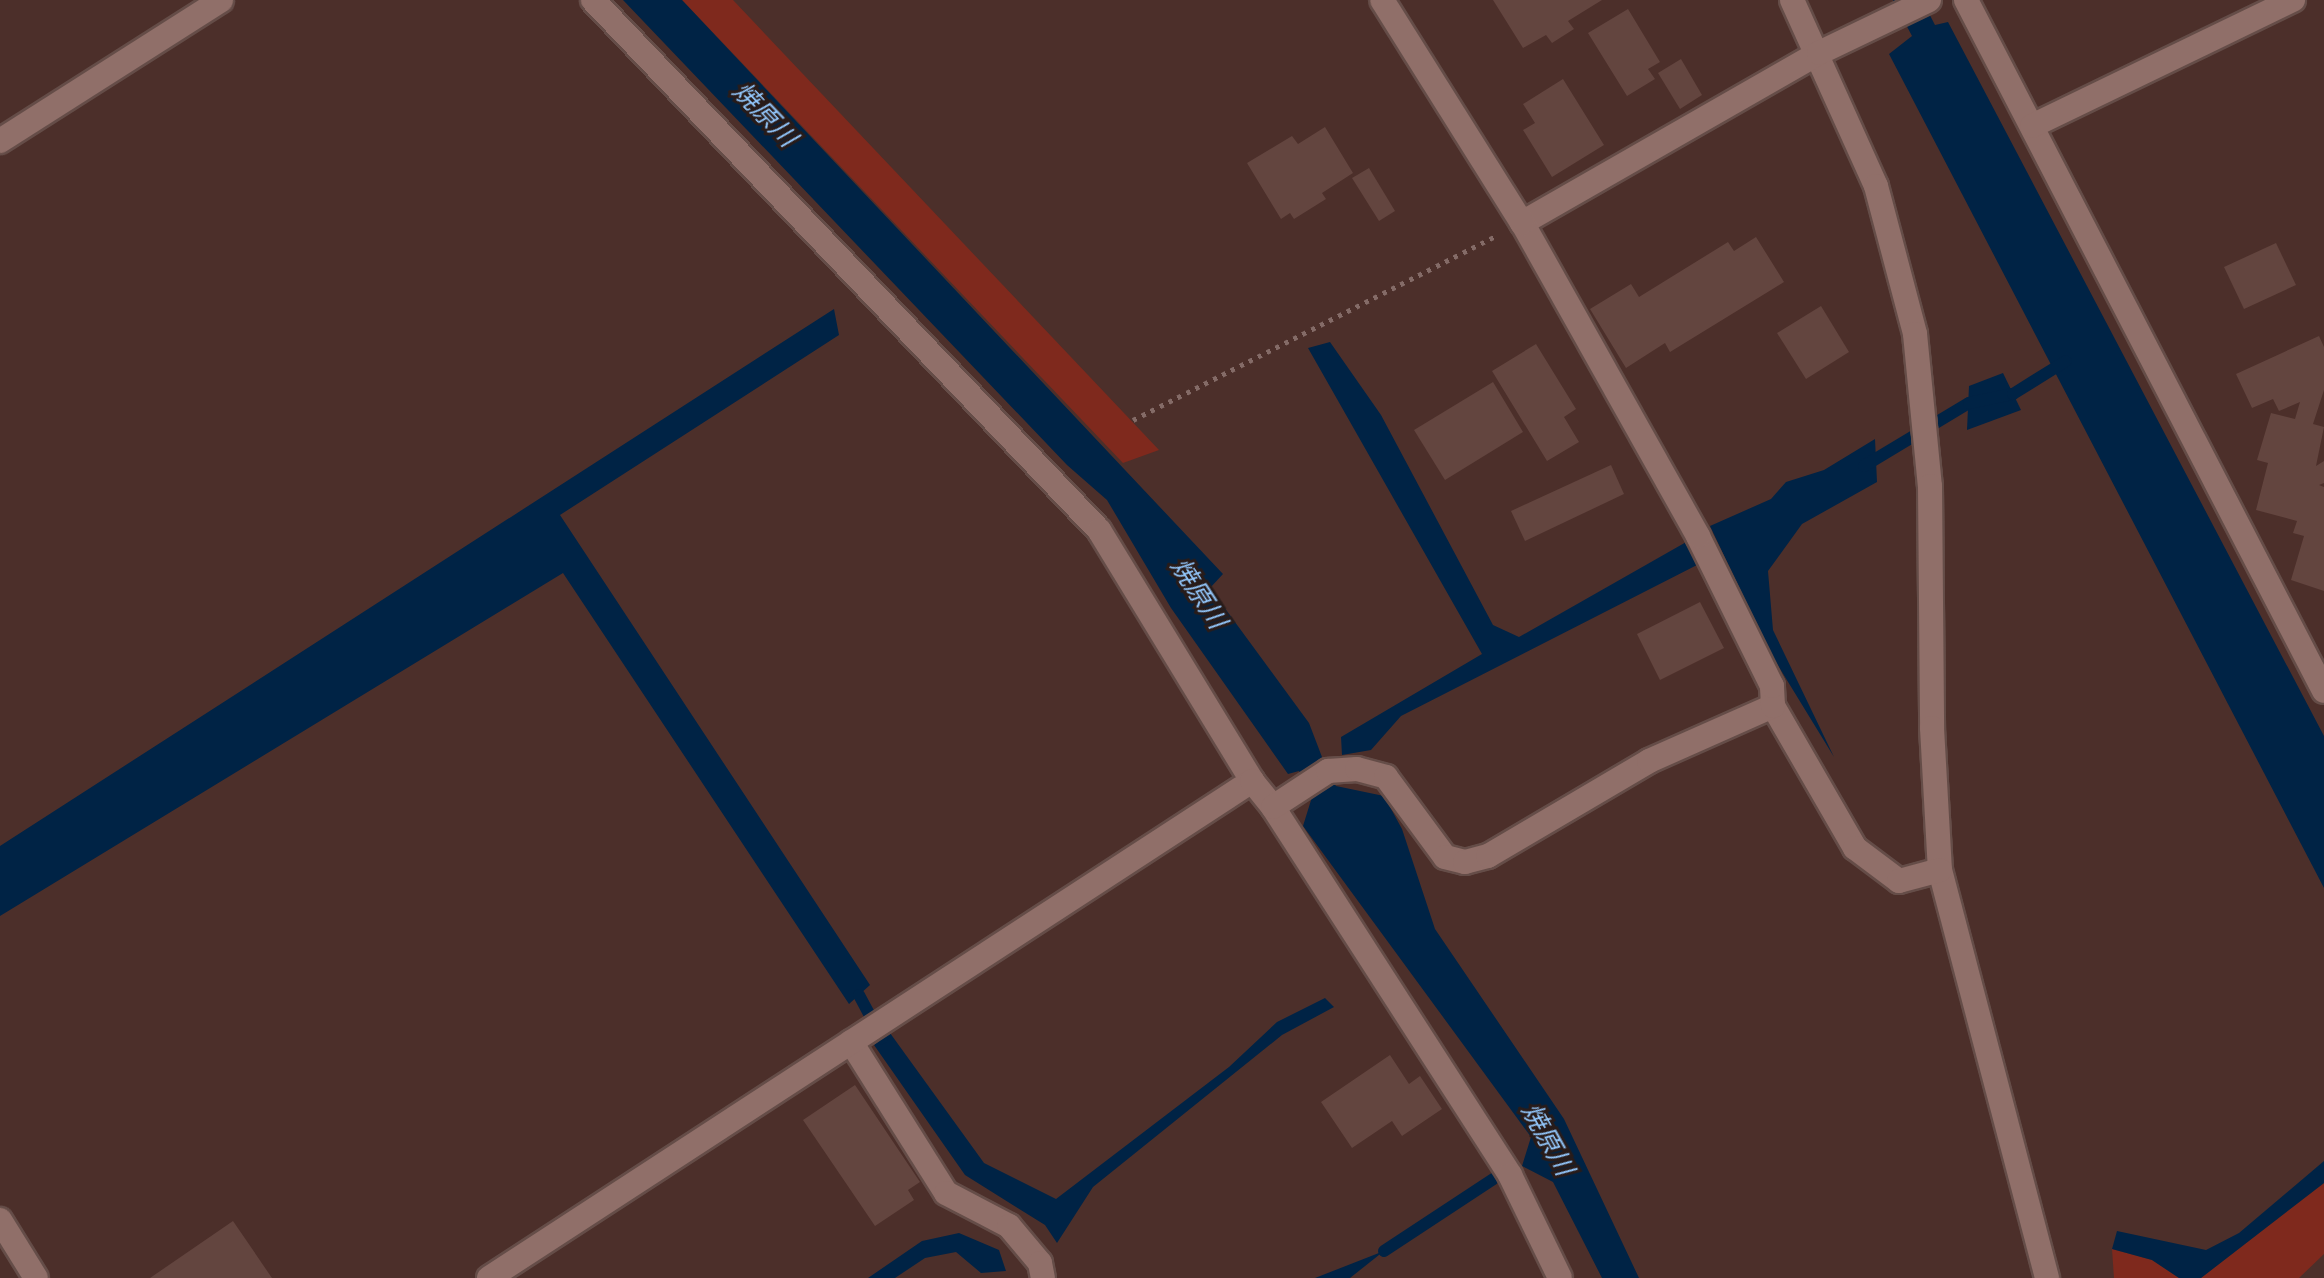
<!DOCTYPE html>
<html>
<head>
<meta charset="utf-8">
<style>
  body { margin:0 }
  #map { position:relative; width:2324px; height:1278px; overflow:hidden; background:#4c2f2a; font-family:Lato,"Noto Sans JP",sans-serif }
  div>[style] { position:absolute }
  .green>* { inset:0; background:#7f291d }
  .water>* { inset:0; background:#002345 }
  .stream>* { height:12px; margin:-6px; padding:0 6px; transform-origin:6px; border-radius:6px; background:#002345 }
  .building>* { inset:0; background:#63453f }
  .path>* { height:5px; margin-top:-2.5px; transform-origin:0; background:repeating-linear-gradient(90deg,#846b67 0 4px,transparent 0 10px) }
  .roads { filter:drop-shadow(2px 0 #654d48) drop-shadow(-2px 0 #654d48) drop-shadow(0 2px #654d48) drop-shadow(0 -2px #654d48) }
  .minor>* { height:24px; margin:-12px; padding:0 12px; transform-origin:12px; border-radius:12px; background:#906f69 }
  span { translate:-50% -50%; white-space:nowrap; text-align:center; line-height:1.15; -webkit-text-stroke:6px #281b19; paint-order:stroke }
  .water-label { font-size:26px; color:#93c7fc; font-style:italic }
</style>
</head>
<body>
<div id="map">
  <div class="green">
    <div style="clip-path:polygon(682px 0,733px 0,1159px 450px,1123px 463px)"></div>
    <div style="clip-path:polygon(2324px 1183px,2324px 1254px,2299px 1278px,2201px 1278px)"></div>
    <div style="clip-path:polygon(2112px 1249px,2152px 1260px,2179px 1278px,2114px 1278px)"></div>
  </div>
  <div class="water">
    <div style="clip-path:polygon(623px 0,682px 0,1223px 574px,1210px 588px,1309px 723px,1322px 757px,1318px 761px,1336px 786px,1384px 796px,1402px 829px,1435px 929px,1564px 1119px,1639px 1278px,1602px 1278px,1553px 1182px,1522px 1166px,1531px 1137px,1303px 826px,1312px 797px,1299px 771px,1288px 774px,1171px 608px,1107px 500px,1067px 465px)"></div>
    <div style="clip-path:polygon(1893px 0,1922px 0,1935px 25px,1948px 22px,2324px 736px,2324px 888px,1889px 54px,1912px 36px)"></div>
    <div style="clip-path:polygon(834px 309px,839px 335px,560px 515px,870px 985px,849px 1004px,563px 573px,0 916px,0 846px)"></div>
    <div style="clip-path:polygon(1330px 342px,1381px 415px,1493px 625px,1519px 637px,1688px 541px,1697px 565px,1401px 716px,1371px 750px,1342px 755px,1341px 737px,1482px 654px,1308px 348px)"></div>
    <div style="clip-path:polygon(2003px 373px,2021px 410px,1967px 430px,1969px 386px)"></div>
    <div style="clip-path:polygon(1875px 439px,1877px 482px,1802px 524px,1768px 571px,1773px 630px,1834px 757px,1771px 654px,1710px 526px,1771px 499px,1786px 482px,1824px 470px)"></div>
    <div style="clip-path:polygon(1325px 998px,1334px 1007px,1282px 1035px,1093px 1187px,1057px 1243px,1045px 1225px,965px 1175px,874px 1045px,890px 1033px,984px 1163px,1056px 1199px,1229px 1067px,1277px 1022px)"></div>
    <div style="clip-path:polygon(2324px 1161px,2324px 1183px,2201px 1278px,2179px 1278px,2152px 1260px,2112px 1249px,2117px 1231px,2206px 1250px,2239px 1233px)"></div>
    <div style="clip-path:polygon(959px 1233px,999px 1250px,1006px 1271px,981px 1273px,956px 1252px,925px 1258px,895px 1278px,868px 1278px,922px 1241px)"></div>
    <div style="clip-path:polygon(1384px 1251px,1350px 1278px,1315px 1278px)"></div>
  </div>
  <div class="stream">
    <div style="left:1864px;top:466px;width:122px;rotate:-31deg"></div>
    <div style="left:1969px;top:403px;width:45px;rotate:-11.6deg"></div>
    <div style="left:2013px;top:394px;width:62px;rotate:-31.9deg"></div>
    <div style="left:859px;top:995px;width:49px;rotate:61.9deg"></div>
    <div style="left:1384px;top:1251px;width:131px;rotate:-33.4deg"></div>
  </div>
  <div class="building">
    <div style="clip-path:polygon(1493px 0,1602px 0,1568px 21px,1574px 29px,1552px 43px,1546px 35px,1523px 48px)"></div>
    <div style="clip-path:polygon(1628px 9px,1660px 62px,1648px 69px,1655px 79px,1627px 96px,1588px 33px)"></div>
    <div style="clip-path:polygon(1681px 59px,1702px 95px,1680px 109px,1658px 73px)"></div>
    <div style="clip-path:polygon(1563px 79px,1604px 145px,1552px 177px,1523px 130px,1535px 123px,1523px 104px)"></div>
    <div style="clip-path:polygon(1325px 127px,1353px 173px,1322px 193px,1326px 199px,1294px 219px,1290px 213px,1281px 219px,1247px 163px,1292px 136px,1298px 144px)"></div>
    <div style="clip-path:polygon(1369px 168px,1395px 211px,1379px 221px,1352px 178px)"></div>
    <div style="clip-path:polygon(1756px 237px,1784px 282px,1670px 352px,1665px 343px,1626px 368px,1590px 309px,1631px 284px,1639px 297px,1728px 242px,1734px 251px)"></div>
    <div style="clip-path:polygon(2276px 243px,2296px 285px,2244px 309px,2224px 267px)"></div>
    <div style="clip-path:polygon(1821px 306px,1849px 352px,1806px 379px,1777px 333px)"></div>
    <div style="clip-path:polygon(2319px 336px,2324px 347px,2324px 390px,2313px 424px,2324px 427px,2316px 466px,2324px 461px,2324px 483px,2319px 485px,2324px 487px,2324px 591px,2291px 580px,2304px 536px,2293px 533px,2297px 521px,2256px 510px,2268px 463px,2257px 460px,2271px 413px,2295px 419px,2300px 402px,2279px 411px,2273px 399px,2252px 408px,2236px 374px)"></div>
    <div style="clip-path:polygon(1536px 344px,1576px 409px,1564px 417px,1579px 442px,1547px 461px,1492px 371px)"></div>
    <div style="clip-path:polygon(1493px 382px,1523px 432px,1445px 480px,1414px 430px)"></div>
    <div style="clip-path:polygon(1611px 465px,1624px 494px,1525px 541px,1511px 511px)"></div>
    <div style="clip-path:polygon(1700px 602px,1724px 648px,1660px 680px,1637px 634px)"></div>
    <div style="clip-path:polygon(1390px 1055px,1409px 1084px,1420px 1076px,1442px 1109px,1402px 1136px,1392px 1121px,1352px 1148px,1321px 1102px)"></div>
    <div style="clip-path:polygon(855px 1085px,920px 1182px,908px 1190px,914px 1200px,875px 1226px,803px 1120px)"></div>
    <div style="clip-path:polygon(233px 1221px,272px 1278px,150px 1278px)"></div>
  </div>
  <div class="path">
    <div style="left:1133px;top:420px;width:407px;rotate:-26.9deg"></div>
  </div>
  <div class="roads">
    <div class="minor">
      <div style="left:593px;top:0;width:733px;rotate:46.33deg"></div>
      <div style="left:1099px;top:530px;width:294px;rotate:58.6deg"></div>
      <div style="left:1792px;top:0;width:204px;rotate:65.7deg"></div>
      <div style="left:1876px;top:186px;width:153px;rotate:75.2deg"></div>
      <div style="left:1915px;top:334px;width:153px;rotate:84.4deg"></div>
      <div style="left:1930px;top:486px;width:242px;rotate:89.5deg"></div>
      <div style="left:1932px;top:728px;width:142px;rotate:86.8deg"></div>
      <div style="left:1940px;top:870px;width:422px;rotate:75.3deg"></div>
      <div style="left:1966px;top:0;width:778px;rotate:62.61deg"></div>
      <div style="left:2032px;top:126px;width:290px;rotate:-25.8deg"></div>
      <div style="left:0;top:141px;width:262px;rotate:-32.5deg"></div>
      <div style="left:1522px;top:223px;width:342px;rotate:-29.8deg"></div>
      <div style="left:1819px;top:53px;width:122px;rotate:-25.7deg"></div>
      <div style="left:1773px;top:706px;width:164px;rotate:60deg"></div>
      <div style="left:1855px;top:848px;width:55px;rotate:36.9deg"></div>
      <div style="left:1899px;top:881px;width:42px;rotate:-15deg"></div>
      <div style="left:1273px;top:807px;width:438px;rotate:57.2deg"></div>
      <div style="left:1510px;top:1175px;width:114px;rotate:64.1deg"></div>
      <div style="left:851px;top:1042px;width:178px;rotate:57.8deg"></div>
      <div style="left:946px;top:1193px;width:71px;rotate:27.6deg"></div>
      <div style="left:1009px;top:1226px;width:48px;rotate:50deg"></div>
      <div style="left:1040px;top:1263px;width:15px;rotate:79deg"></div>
      <div style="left:0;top:1220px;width:68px;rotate:58.2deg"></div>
      <div style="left:489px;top:1278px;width:911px;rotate:-33.08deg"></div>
      <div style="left:1252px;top:781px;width:33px;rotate:51deg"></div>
      <div style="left:1273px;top:807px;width:66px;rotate:-33.2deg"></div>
      <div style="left:1328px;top:771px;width:29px;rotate:-4deg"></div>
      <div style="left:1357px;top:769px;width:30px;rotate:15deg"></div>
      <div style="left:1386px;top:777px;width:99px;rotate:53.6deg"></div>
      <div style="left:1445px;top:857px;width:21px;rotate:14deg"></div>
      <div style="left:1465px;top:862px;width:24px;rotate:-15deg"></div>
      <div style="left:1488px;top:856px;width:187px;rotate:-30.5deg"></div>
      <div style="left:1649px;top:761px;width:136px;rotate:-23.9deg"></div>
      <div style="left:1773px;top:706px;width:20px;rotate:-93deg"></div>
      <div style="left:1772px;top:686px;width:167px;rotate:-116.3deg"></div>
      <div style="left:1698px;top:536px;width:359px;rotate:-119.3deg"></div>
      <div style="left:1522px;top:223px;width:263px;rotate:-122.1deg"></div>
    </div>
  </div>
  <div class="water-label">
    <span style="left:765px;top:114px;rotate:46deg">焼原川</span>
    <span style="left:1199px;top:593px;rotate:57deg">焼原川</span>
    <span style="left:1548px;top:1139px;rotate:61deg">焼原川</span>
  </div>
</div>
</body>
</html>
